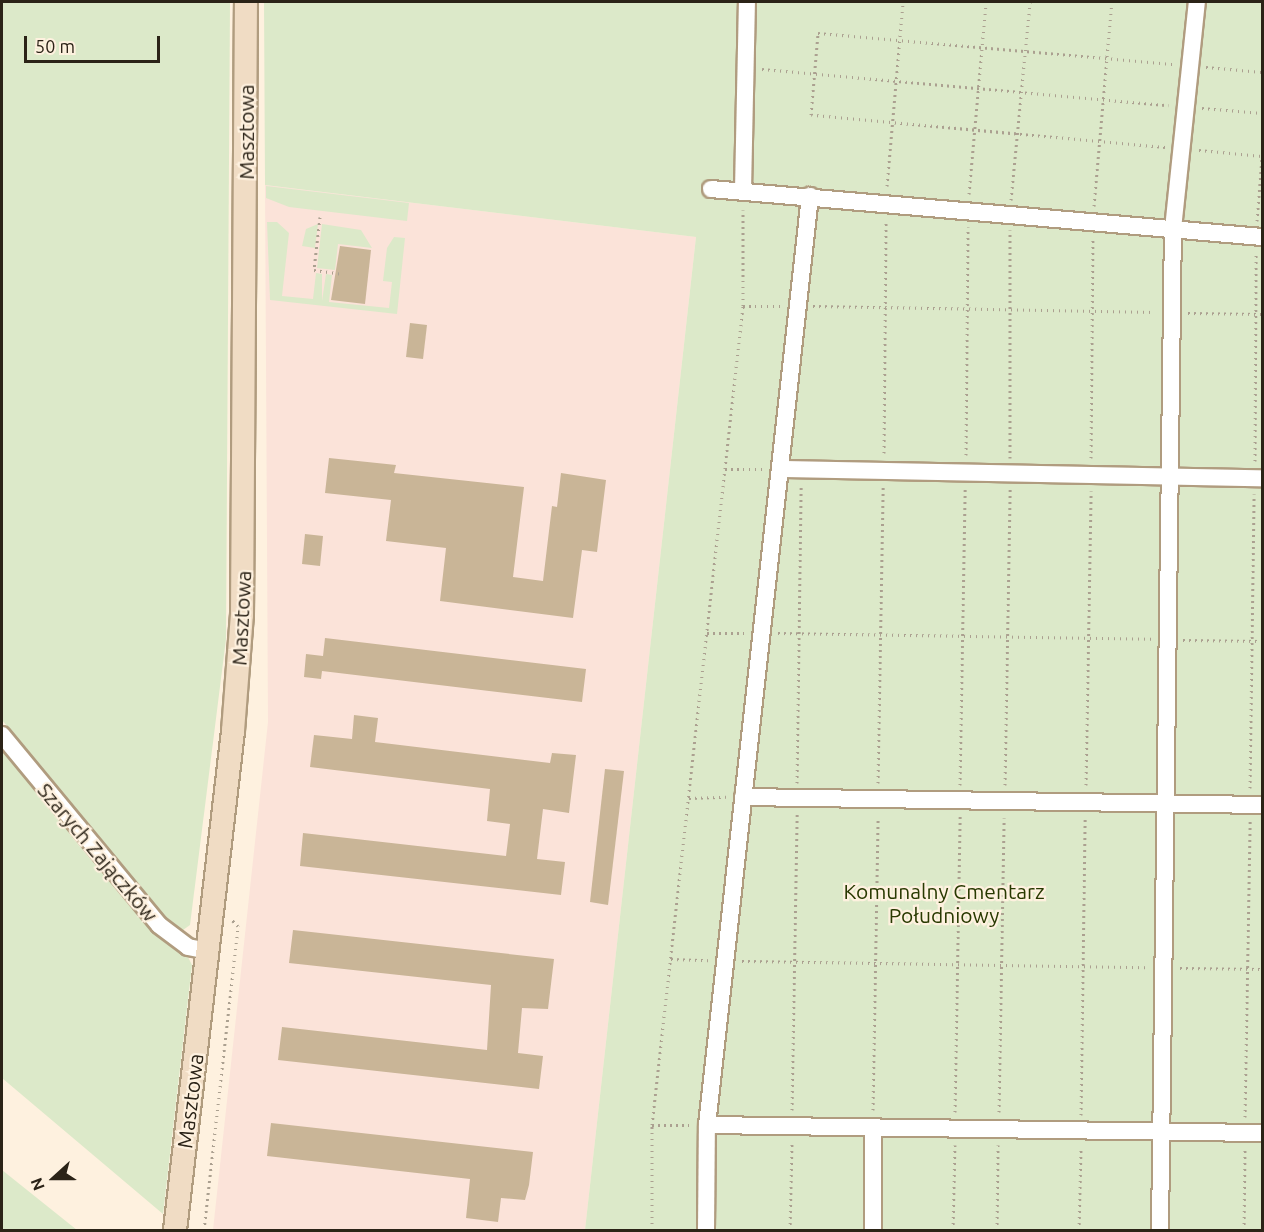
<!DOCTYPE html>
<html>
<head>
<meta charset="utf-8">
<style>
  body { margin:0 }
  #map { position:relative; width:1264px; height:1232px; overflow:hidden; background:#fef1df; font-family:Ubuntu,sans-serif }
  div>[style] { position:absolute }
  .commercial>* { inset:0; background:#fbe3d9 }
  .green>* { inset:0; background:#dce9c9 }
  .building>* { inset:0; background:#c9b597 }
  .path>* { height:3px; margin-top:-1.5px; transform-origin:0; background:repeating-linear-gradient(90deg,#aba090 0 1.5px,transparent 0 6px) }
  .roads { filter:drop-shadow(2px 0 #b09c7f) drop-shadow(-2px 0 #b09c7f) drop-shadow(0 2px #b09c7f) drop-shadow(0 -2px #b09c7f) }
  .street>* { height:16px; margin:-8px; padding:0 8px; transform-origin:8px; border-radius:8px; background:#fff }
  .secondary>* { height:22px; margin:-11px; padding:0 11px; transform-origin:11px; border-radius:11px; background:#f0dcc4 }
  span { translate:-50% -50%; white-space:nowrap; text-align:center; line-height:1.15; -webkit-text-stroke:4.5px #fef1df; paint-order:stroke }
  .street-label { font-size:21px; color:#2b2317 }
  .park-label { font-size:21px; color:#283901 }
  .frame { position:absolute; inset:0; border:3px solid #2b2317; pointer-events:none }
  .north { position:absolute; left:24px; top:1148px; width:60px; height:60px; -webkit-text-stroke:4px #fef1df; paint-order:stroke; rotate:249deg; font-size:16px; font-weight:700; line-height:24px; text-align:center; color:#2b2317 }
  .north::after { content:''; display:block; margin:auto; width:21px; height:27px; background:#2b2317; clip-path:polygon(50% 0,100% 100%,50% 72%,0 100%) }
  .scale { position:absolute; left:24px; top:36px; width:136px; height:27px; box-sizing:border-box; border:3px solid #2b2317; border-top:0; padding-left:8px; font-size:18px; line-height:21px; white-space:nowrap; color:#2b2317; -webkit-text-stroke:4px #fef1df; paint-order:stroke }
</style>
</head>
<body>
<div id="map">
  <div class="commercial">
    <div style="clip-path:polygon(265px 185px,696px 237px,585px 1230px,213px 1230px,268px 722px)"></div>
  </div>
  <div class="green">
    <div style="clip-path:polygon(2px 2px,230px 2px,226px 639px,190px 925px,183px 930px,162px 918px,2px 720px)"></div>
    <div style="clip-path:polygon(264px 2px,1262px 2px,1262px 1230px,585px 1230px,696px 237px,265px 185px)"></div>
    <div style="clip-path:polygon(266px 186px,409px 203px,407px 221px,289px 207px,266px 198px)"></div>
    <div style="clip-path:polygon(267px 222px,277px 222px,289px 233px,282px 296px,313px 299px,316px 273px,322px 274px,322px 301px,326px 274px,332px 275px,329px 302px,389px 308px,392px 282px,383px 281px,387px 248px,394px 237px,405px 238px,397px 314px,270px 300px)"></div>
    <div style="clip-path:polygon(318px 224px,315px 248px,302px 246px,306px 229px)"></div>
    <div style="clip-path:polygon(322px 224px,361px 230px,372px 248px,338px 244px,335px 270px,317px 268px)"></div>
    <div style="clip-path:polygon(2px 748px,148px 924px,187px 955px,192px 965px,163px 1214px,2px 1078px)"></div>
    <div style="clip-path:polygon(2px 1170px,77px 1230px,2px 1230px)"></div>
  </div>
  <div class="building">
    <div style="clip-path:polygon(340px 246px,371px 250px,365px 304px,331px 300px)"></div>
    <div style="clip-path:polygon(410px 323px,427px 325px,423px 359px,406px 357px)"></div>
    <div style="clip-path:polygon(329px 458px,396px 465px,394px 473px,524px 487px,513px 577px,543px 581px,552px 506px,557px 507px,561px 473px,606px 480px,597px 552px,582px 550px,573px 618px,440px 601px,446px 548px,386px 541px,391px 500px,325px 493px)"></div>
    <div style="clip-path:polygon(305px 534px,323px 536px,320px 566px,302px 564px)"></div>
    <div style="clip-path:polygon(325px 638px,586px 669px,582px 702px,322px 671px,321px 679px,304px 677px,306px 654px,323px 656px)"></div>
    <div style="clip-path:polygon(354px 715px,378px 718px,375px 742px,550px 763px,552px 753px,576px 755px,569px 813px,543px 809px,537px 859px,565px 862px,561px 895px,300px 866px,303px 833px,506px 856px,510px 824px,487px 821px,490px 789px,310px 767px,314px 735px,352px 739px)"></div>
    <div style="clip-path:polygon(605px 769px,624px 771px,608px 905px,590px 902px)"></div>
    <div style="clip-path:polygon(293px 930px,554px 959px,548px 1009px,522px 1008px,518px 1053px,543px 1056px,539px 1089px,278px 1060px,282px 1027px,487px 1050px,491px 985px,289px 963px)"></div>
    <div style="clip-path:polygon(271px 1123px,533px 1152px,529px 1185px,525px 1200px,501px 1198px,498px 1222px,466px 1218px,470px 1179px,267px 1156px)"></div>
  </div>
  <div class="path">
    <div style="left:1206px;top:67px;width:56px;rotate:5.1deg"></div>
    <div style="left:762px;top:69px;width:408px;rotate:5.1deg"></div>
    <div style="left:1202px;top:108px;width:60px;rotate:4.8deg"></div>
    <div style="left:1165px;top:147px;width:355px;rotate:-174.8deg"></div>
    <div style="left:811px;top:115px;width:82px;rotate:-85.1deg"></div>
    <div style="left:818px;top:33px;width:358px;rotate:5deg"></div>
    <div style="left:1199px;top:150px;width:63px;rotate:5.4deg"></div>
    <div style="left:887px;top:186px;width:185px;rotate:-85deg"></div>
    <div style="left:969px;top:194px;width:193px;rotate:-84.9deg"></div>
    <div style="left:1011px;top:200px;width:199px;rotate:-84.5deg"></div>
    <div style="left:1094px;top:206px;width:205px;rotate:-85deg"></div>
    <div style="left:320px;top:217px;width:53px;rotate:96.5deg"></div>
    <div style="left:314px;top:270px;width:29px;rotate:8deg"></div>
    <div style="left:1257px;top:221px;width:64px;rotate:-85.5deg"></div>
    <div style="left:743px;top:306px;width:40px"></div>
    <div style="left:813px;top:306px;width:342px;rotate:1deg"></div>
    <div style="left:1188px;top:313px;width:74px;rotate:0.8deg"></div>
    <div style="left:884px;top:453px;width:233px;rotate:-89.5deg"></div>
    <div style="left:966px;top:455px;width:228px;rotate:-89.5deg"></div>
    <div style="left:1010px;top:458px;width:228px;rotate:-90deg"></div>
    <div style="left:1091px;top:458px;width:219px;rotate:-89.5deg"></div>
    <div style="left:1255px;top:461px;width:207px;rotate:-89.7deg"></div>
    <div style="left:725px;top:469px;width:38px"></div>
    <div style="left:707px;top:633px;width:37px"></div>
    <div style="left:778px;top:633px;width:374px;rotate:0.9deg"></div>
    <div style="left:1183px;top:640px;width:79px;rotate:0.7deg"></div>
    <div style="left:797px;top:783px;width:297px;rotate:-89.2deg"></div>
    <div style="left:878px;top:783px;width:296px;rotate:-89deg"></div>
    <div style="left:960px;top:785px;width:297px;rotate:-89deg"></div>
    <div style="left:1005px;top:785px;width:297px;rotate:-89deg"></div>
    <div style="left:1086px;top:785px;width:294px;rotate:-89deg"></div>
    <div style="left:1250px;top:788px;width:294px;rotate:-89.2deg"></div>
    <div style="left:689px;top:798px;width:37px;rotate:-2deg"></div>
    <div style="left:671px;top:959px;width:37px;rotate:2deg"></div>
    <div style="left:742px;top:961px;width:404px;rotate:0.9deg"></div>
    <div style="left:1180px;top:968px;width:82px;rotate:0.7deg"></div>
    <div style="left:792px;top:1110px;width:297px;rotate:-89deg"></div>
    <div style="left:873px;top:1110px;width:293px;rotate:-89deg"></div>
    <div style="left:955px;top:1112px;width:297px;rotate:-89deg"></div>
    <div style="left:999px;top:1112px;width:294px;rotate:-89deg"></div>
    <div style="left:1081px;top:1115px;width:297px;rotate:-89.2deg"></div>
    <div style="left:1245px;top:1117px;width:296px;rotate:-89deg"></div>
    <div style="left:652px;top:1125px;width:37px"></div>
    <div style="left:204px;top:1230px;width:306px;rotate:-83.6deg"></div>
    <div style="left:238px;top:926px;width:10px;rotate:-135deg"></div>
    <div style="left:652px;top:1230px;width:105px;rotate:-90deg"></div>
    <div style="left:652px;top:1125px;width:824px;rotate:-83.66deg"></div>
    <div style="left:743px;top:306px;width:96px;rotate:-90deg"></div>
    <div style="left:790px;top:1230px;width:87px;rotate:-88.7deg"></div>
    <div style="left:953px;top:1230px;width:85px;rotate:-88.7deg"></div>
    <div style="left:997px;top:1230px;width:85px;rotate:-89.3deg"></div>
    <div style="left:1079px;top:1230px;width:82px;rotate:-88.6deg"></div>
    <div style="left:1244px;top:1230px;width:82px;rotate:-89.3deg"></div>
  </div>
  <div class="roads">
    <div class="street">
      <div style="left:711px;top:189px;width:553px;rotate:4.98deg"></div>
      <div style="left:743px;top:190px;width:188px;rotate:-88.8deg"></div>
      <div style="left:780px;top:469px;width:482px;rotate:1.1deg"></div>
      <div style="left:2px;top:735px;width:246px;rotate:50.4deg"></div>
      <div style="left:159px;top:925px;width:36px;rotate:37deg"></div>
      <div style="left:188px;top:947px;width:20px;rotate:11deg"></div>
      <div style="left:743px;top:797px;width:519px;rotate:0.88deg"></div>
      <div style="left:707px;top:1125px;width:555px;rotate:0.83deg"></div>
      <div style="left:706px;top:1230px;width:105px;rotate:-89.5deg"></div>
      <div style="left:707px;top:1125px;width:935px;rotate:-83.67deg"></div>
      <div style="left:873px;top:1230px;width:103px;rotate:-90deg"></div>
      <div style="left:1160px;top:1230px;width:1001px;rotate:-89.26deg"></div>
      <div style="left:1173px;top:229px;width:228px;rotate:-84deg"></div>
    </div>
    <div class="secondary">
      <div style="left:175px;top:1230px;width:502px;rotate:-83.37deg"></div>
      <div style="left:233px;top:731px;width:116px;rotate:-85.6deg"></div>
      <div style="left:242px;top:615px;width:613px;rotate:-89.63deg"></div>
    </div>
  </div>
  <div class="street-label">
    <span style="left:246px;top:132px;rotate:-90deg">Masztowa</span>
    <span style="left:241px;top:618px;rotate:-87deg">Masztowa</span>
    <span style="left:98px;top:852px;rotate:50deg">Szarych Zajączków</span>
    <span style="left:190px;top:1101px;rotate:-83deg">Masztowa</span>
  </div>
  <div class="park-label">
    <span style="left:944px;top:903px">Komunalny Cmentarz<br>Południowy</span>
  </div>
  <div class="frame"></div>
  <div class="north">N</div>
  <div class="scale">50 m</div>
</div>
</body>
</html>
